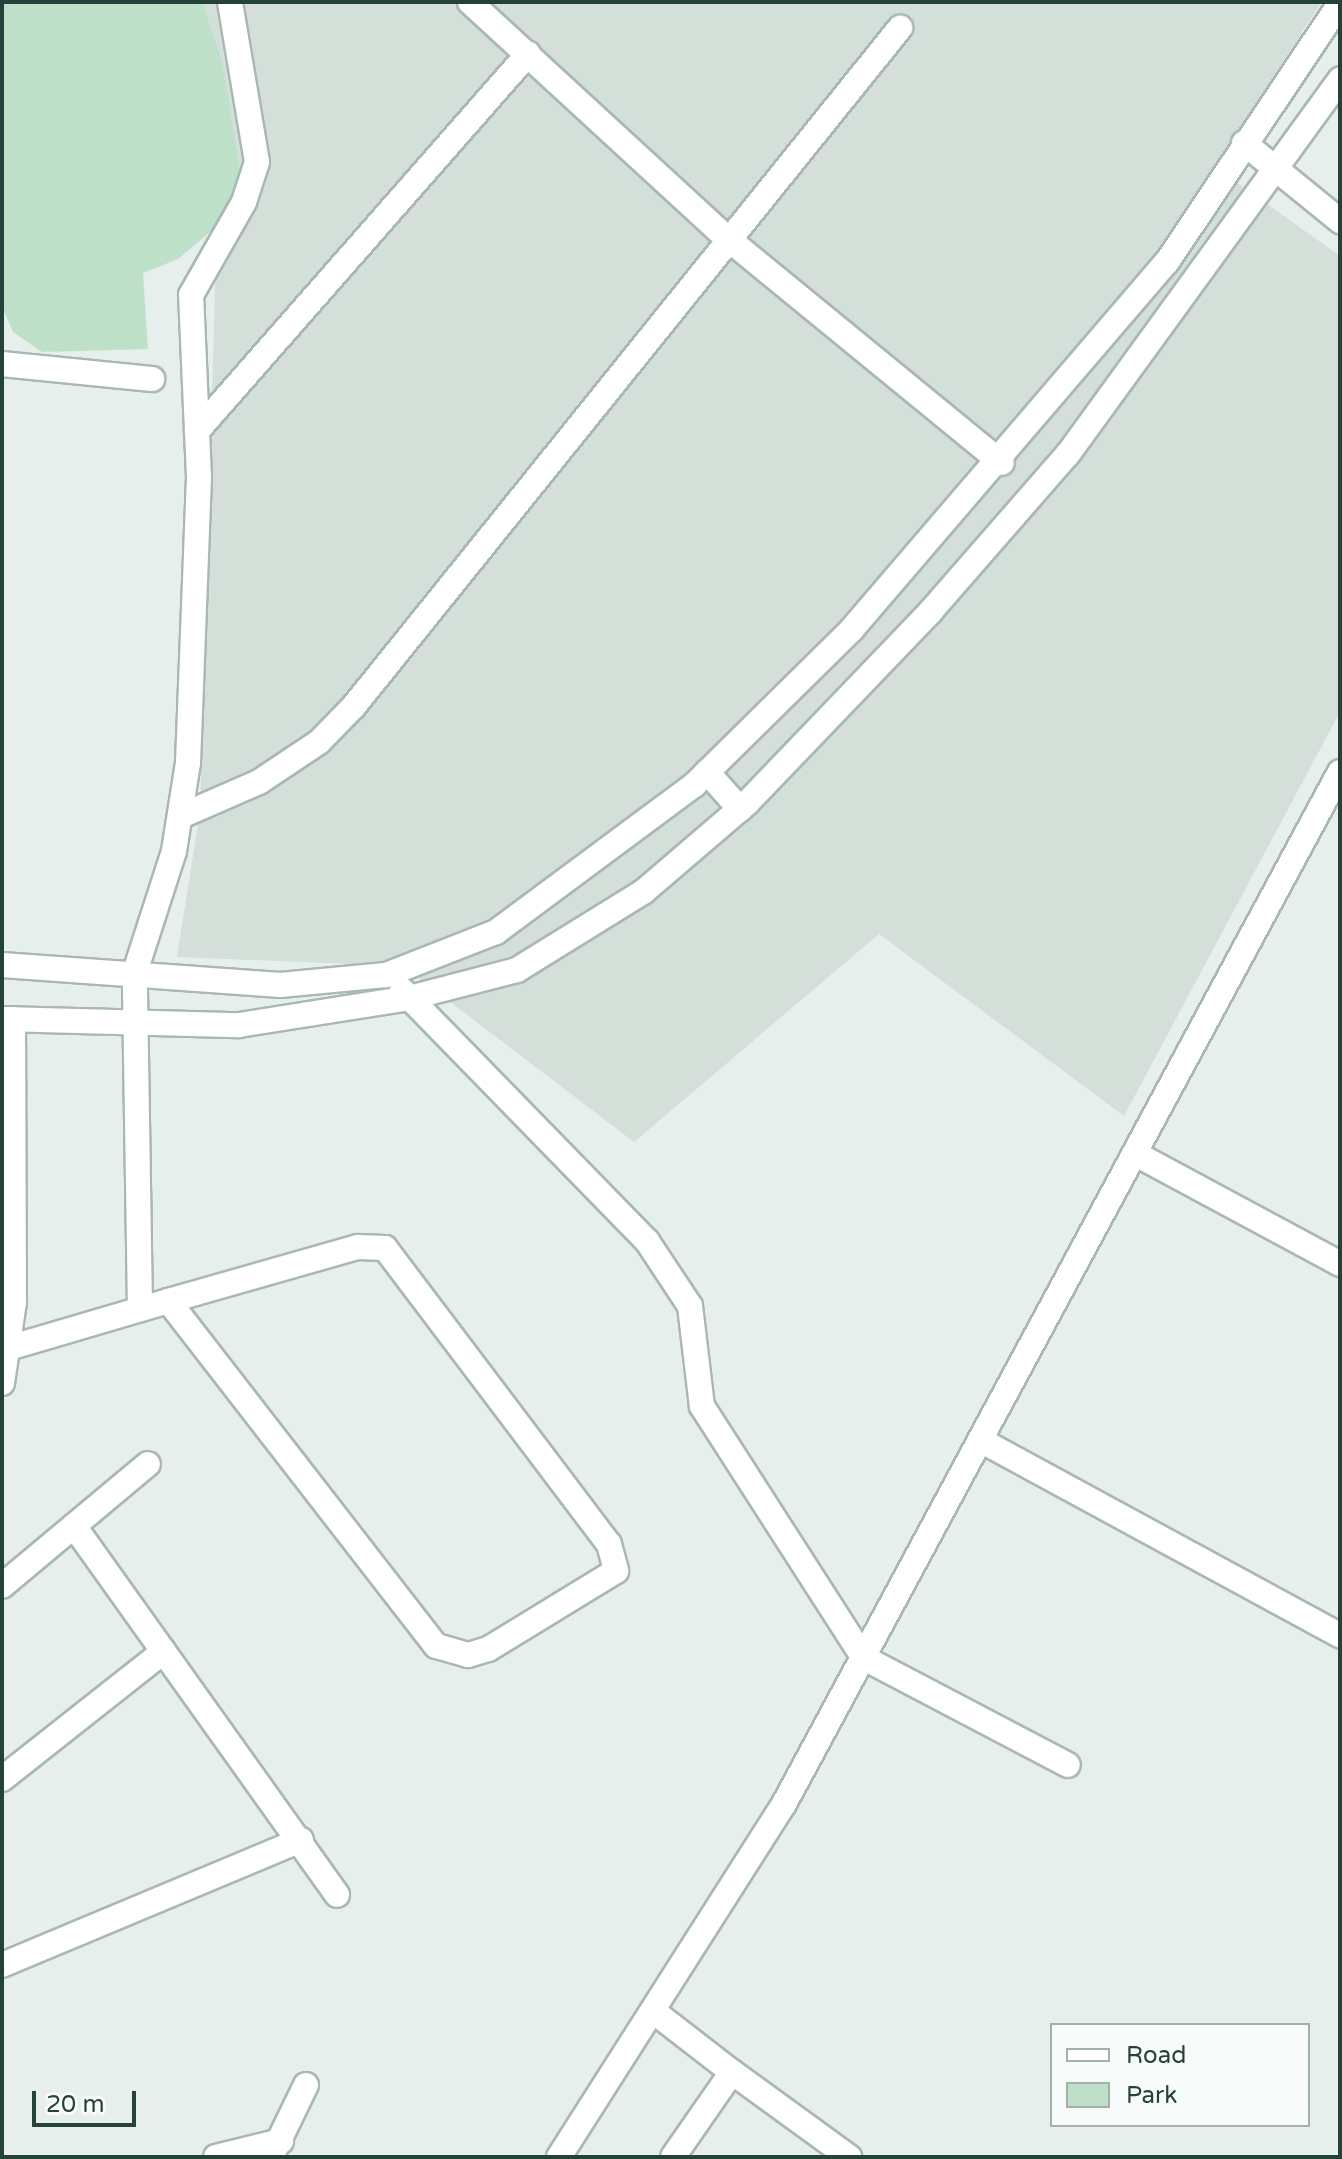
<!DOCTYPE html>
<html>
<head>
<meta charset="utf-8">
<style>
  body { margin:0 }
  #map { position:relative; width:1342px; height:2159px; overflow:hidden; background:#e6efeb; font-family:"Varela Round",sans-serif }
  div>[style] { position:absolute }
  .built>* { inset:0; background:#d4dfda }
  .green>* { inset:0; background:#bfe0c8 }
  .roads { filter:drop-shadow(2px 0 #a8b8b2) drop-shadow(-2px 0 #a8b8b2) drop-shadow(0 2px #a8b8b2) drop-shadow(0 -2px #a8b8b2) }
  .minor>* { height:24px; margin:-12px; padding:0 12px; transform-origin:12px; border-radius:12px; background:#fff }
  span { translate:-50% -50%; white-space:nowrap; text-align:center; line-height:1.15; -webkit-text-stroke:7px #f7fbf9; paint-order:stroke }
  .frame { position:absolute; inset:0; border:4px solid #24423a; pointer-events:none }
  .legend { position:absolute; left:1050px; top:2023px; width:260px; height:104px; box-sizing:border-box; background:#f7fbf9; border:2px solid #a3b1ad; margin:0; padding:10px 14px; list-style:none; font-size:24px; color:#24423a }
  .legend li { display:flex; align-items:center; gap:16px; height:40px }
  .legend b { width:40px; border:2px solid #a3b1ad }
  .scale { position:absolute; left:32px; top:2091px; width:104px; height:36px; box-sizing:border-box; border:4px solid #24423a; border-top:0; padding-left:10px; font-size:24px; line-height:28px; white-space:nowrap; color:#24423a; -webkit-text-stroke:6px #f7fbf9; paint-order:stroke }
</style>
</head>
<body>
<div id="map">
  <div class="built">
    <div style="clip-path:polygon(193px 2px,1322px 2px,1214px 166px,1340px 256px,1340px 712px,1124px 1116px,879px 934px,634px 1142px,403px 966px,177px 957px,200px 811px,216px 258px)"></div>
  </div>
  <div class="green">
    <div style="clip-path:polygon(2px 2px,202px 2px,223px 65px,241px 177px,236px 210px,178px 259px,143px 273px,148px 349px,42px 352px,13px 332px,2px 306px)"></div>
  </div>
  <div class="roads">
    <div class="minor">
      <div style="left:470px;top:2px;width:349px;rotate:42.6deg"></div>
      <div style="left:727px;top:238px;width:355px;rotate:39.3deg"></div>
      <div style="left:1244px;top:143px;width:124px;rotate:39.1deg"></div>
      <div style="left:2px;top:364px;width:151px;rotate:5.7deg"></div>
      <div style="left:197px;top:431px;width:502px;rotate:-48.72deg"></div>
      <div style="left:707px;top:772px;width:50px;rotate:48.3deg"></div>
      <div style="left:181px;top:816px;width:85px;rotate:-23.6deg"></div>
      <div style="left:259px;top:782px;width:72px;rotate:-33.7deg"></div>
      <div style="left:319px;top:742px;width:50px;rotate:-45.8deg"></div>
      <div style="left:354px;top:706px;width:871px;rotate:-51.16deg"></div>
      <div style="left:2px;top:965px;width:279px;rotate:4.1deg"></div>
      <div style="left:280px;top:985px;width:106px;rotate:-5.4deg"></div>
      <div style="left:386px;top:975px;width:118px;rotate:-21.4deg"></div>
      <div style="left:496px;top:932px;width:247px;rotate:-36.6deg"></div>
      <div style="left:694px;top:785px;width:222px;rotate:-44.6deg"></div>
      <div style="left:852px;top:629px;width:484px;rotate:-49.4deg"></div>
      <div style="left:1167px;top:262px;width:311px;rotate:-56.2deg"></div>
      <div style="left:402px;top:990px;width:351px;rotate:45.7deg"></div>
      <div style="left:647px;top:1241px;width:78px;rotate:56.5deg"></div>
      <div style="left:690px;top:1306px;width:101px;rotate:83.2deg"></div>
      <div style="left:702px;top:1406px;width:300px;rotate:57.3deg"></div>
      <div style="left:864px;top:1658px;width:230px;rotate:27.7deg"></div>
      <div style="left:2px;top:1019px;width:237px;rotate:1.5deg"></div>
      <div style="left:239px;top:1025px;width:172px;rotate:-9deg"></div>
      <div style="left:409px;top:998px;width:112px;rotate:-14.5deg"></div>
      <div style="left:517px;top:970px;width:148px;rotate:-31.8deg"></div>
      <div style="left:643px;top:892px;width:137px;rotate:-40.6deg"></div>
      <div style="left:747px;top:803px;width:265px;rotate:-46.2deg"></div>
      <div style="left:930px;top:612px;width:210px;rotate:-48.9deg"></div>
      <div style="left:1068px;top:454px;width:463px;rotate:-54deg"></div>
      <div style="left:1136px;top:1154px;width:232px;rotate:28.3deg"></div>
      <div style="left:140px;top:1309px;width:337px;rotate:-90.9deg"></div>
      <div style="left:135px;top:972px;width:127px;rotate:-72.1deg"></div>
      <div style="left:174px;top:851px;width:89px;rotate:-81deg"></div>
      <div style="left:188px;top:763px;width:286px;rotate:-87.8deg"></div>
      <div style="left:199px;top:477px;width:182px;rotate:-92.5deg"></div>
      <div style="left:191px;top:295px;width:107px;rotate:-60.3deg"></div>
      <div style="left:244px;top:202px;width:42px;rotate:-72deg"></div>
      <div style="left:257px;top:162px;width:162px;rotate:-99.6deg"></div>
      <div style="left:12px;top:1347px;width:163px;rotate:-16.4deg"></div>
      <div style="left:168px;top:1301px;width:198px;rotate:-15.9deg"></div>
      <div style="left:358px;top:1247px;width:27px;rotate:2deg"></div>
      <div style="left:385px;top:1248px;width:371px;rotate:52.9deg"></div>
      <div style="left:609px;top:1544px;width:28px;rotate:75deg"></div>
      <div style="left:616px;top:1571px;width:150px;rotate:148.6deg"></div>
      <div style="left:488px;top:1649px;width:21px;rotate:163deg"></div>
      <div style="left:468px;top:1655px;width:33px;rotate:-164deg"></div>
      <div style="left:436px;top:1646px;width:437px;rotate:-127.8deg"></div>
      <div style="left:2px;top:1383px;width:82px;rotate:-81.6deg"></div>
      <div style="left:14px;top:1302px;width:283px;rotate:-90.2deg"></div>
      <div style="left:982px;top:1441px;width:407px;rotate:28.5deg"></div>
      <div style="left:74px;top:1526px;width:453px;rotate:54.5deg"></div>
      <div style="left:2px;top:1586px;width:190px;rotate:-39.9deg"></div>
      <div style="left:2px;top:1779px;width:206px;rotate:-38.3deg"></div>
      <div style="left:2px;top:1965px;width:324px;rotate:-22.7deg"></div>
      <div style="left:653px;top:2011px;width:100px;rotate:37.7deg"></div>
      <div style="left:732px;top:2072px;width:103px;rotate:124.8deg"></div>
      <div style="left:732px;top:2072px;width:145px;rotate:36deg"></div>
      <div style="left:216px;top:2157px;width:67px;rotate:-13.8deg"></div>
      <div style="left:271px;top:2157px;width:80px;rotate:-64.1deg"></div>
      <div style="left:559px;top:2157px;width:419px;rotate:-57.5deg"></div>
      <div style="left:784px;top:1804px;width:1172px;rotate:-61.69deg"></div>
    </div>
  </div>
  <div class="frame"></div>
  <ul class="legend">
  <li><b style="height:10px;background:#fff"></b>Road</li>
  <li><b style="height:22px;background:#bfe0c8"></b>Park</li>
  </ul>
  <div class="scale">20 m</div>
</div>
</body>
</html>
